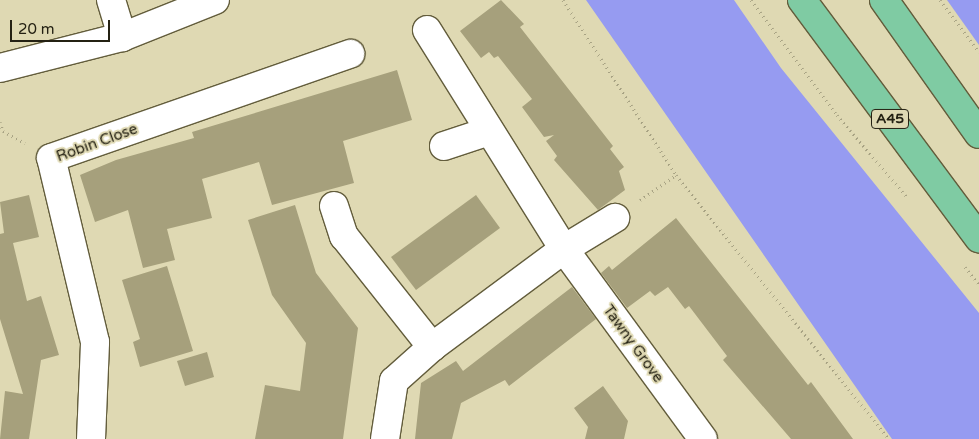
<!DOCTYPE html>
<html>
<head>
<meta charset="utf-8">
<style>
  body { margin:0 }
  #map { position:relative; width:979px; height:439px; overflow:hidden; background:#dfd9b3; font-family:"Varela Round",sans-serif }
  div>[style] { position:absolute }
  .forest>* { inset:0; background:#969bf1 }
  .building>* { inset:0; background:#a6a07c }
  .path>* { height:3px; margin-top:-1.5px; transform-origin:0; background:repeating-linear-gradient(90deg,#a7a283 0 1px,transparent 0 5px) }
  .roads { filter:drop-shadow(1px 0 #635d3c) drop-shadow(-1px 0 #635d3c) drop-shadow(0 1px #635d3c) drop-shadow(0 -1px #635d3c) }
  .minor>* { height:28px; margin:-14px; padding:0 14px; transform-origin:14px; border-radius:14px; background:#fff }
  .highway>* { height:28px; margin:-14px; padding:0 14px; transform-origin:14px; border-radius:14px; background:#7fcba3 }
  span { translate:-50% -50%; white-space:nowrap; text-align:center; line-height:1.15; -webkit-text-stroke:4px #dfd9b3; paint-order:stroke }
  .shield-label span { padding:1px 4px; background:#dfd9b3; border:1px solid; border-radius:4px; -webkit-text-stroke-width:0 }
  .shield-label { font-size:14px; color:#242113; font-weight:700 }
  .street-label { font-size:15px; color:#242113 }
  .scale { position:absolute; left:10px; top:20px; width:100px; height:22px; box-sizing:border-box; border:2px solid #242113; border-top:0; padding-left:6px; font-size:15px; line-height:18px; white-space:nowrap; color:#242113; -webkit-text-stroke:4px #dfd9b3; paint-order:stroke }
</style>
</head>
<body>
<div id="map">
  <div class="forest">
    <div style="clip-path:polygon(586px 0,734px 0,781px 68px,979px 313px,979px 439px,892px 439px)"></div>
    <div style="clip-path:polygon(947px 0,979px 0,979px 45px)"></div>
  </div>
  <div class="building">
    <div style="clip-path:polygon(501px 0,524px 24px,520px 27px,613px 146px,610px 149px,624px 167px,619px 171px,625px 190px,598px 210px,554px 160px,557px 156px,546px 141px,554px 135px,544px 137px,522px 107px,532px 99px,498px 56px,494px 58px,489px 52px,481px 58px,460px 31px)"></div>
    <div style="clip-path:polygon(397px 70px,412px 120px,343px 141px,354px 183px,272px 205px,259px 162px,202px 179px,212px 218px,167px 229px,175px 260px,143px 268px,128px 210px,95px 222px,80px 175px,116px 160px,194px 138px,192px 132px)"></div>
    <div style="clip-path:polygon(29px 195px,39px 237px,13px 243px,27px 301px,41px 296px,59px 355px,41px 360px,29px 439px,0 439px,5px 391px,23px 394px,0 319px,0 234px,4px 233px,0 202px)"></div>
    <div style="clip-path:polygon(476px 195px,500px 228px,416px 290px,391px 257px)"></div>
    <div style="clip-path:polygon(295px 205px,316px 273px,358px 328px,343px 439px,255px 439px,265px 385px,300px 391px,306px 343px,272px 295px,248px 220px)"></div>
    <div style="clip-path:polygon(676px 218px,808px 385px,811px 382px,853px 439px,791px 439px,723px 360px,727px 356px,689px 306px,685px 309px,668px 287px,655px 296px,650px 291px,627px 308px,601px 273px,609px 266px,612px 270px)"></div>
    <div style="clip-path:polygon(167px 266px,193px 351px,140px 367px,133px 342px,140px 339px,122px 280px)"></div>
    <div style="clip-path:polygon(572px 287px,596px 319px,509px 386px,505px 380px,461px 403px,452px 439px,415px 439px,421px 383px,456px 361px,463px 371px)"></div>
    <div style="clip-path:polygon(207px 352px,214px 377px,185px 386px,177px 361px)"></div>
    <div style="clip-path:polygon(603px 386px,628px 421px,624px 439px,585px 439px,588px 427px,574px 408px)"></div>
  </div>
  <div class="path">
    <div style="left:563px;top:0;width:208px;rotate:57.1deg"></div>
    <div style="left:676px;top:175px;width:339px;rotate:51.1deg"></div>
    <div style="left:751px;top:0;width:144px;rotate:53.2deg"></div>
    <div style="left:837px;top:115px;width:108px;rotate:49.5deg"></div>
    <div style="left:940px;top:0;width:65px;rotate:53.1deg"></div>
    <div style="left:0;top:122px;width:9px;rotate:72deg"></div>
    <div style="left:3px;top:131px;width:25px;rotate:29deg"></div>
    <div style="left:640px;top:200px;width:44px;rotate:-34.8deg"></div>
    <div style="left:965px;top:267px;width:22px;rotate:51deg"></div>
  </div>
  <div class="roads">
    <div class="minor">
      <div style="left:111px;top:0;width:39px;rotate:73deg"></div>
      <div style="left:427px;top:30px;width:258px;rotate:58deg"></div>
      <div style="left:564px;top:249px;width:235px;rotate:53.8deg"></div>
      <div style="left:0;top:68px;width:126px;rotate:-14.3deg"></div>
      <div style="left:122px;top:37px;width:100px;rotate:-21.7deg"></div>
      <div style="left:444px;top:146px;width:47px;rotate:-18.4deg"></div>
      <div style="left:334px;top:206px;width:32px;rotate:72deg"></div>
      <div style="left:344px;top:236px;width:142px;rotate:51.6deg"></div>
      <div style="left:91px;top:439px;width:97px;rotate:-87.6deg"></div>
      <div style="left:95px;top:342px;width:189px;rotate:-103.4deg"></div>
      <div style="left:51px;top:158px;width:317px;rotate:-19.2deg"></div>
      <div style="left:385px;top:439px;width:59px;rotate:-81.2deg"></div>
      <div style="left:394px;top:381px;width:51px;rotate:-41.8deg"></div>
      <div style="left:432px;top:347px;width:164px;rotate:-36.6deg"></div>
      <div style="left:564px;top:249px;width:60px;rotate:-31.3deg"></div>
    </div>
    <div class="highway">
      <div style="left:802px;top:0;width:297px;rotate:53.4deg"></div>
      <div style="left:884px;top:0;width:164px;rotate:54.7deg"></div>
    </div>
  </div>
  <div class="shield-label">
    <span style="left:890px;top:119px">A45</span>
  </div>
  <div class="street-label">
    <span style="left:97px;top:143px;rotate:-20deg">Robin Close</span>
    <span style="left:633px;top:344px;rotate:54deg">Tawny Grove</span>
  </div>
  <div class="scale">20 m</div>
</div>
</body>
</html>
